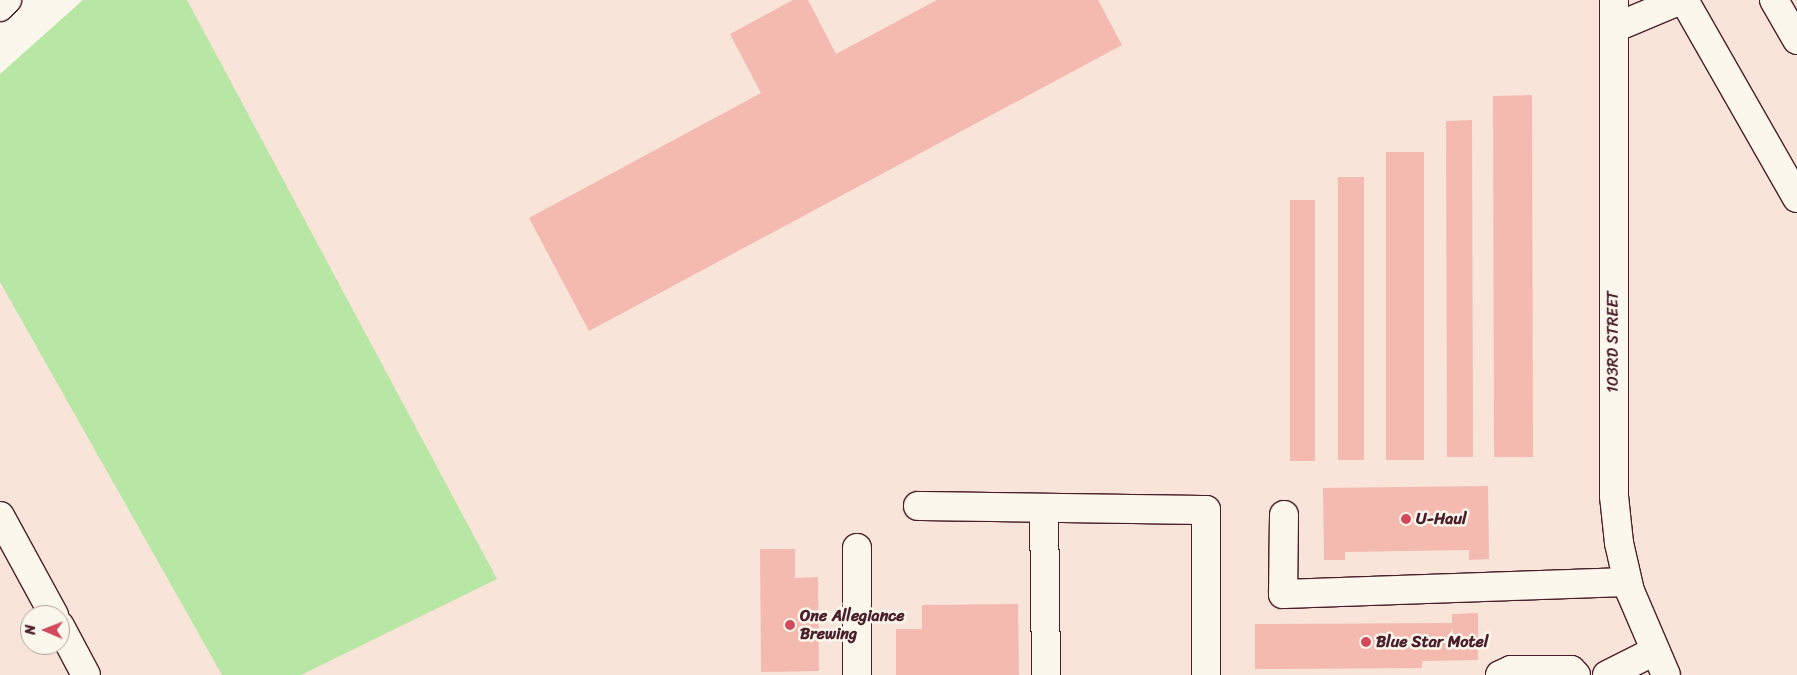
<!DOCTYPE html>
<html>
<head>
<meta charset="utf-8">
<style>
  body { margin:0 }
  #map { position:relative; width:1797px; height:675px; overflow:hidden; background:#fbf7ec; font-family:Sriracha,sans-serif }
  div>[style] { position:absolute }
  .built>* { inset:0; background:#f9e4da }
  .green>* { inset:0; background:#b7e6a5 }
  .building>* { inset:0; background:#f4b9af }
  .roads { filter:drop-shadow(1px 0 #4a1f2b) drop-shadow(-1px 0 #4a1f2b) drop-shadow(0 1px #4a1f2b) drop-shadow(0 -1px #4a1f2b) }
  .minor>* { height:28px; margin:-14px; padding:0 14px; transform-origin:14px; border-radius:14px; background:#fbf7ec }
  .highway>* { height:28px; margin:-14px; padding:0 14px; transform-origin:14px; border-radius:14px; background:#fbf7ec }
  .dots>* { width:14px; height:14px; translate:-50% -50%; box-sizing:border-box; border:2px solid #fbf7ec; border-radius:50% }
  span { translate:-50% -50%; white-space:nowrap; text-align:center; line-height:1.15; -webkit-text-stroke:5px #fbf7ec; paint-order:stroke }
  .street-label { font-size:16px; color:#4a1f2b }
  .poi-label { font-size:16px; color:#4a1f2b; font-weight:700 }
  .left { translate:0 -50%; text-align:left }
  .north { position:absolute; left:20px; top:605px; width:50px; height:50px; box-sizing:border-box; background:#fbf7ec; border:1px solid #b4a19f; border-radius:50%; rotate:271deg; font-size:14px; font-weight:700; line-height:20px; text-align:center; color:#4a1f2b }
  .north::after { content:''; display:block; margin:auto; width:18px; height:22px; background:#d1495b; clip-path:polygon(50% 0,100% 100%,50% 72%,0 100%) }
</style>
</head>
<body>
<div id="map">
  <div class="built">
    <div style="clip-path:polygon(evenodd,182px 0,1797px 0,1797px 675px,0 675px,0 170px,182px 0,30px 615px,60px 615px,60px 645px,30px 645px,30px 615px)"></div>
  </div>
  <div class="green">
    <div style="clip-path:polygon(83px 0,187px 0,497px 579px,301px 675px,222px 675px,0 282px,0 74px)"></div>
  </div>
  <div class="building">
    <div style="clip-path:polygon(793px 0,808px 0,836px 54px,937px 0,1098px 0,1122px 45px,589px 331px,529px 218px,761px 93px,730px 34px)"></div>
    <div style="clip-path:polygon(1532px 95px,1533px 457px,1494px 457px,1493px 96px)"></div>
    <div style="clip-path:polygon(1472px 120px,1473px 457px,1447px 457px,1446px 121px)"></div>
    <div style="clip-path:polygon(1386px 152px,1424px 152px,1424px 460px,1386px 460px)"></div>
    <div style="clip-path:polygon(1338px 177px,1364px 177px,1364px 460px,1338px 460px)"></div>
    <div style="clip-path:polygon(1290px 200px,1315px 200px,1315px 461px,1290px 461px)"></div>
    <div style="clip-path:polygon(1488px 486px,1489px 559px,1469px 560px,1469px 550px,1345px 552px,1345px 560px,1324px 560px,1323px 488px)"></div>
    <div style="clip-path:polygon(760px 549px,795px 549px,795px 578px,818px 577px,819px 671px,761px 672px)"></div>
    <div style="clip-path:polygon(1018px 604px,1019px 675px,896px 675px,896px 629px,922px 629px,922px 605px)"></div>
    <div style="clip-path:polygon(1478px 613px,1478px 660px,1422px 661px,1422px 668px,1255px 669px,1255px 624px,1452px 623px,1452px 614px)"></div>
  </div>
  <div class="roads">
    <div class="minor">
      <div style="left:1614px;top:0;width:496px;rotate:90deg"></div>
      <div style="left:1614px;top:496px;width:47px;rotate:83.9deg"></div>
      <div style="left:1619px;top:543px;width:49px;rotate:77.1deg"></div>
      <div style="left:1630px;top:591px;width:91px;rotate:66.8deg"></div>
      <div style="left:1684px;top:0;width:228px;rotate:60.3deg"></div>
      <div style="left:1774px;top:0;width:46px;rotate:60.1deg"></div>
      <div style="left:1614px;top:28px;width:73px;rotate:-22.7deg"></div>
      <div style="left:918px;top:506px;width:288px;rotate:0.8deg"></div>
      <div style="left:1206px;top:510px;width:165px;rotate:90deg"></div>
      <div style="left:1044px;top:508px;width:167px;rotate:89.3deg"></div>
      <div style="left:1284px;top:515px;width:79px;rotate:90.7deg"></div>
      <div style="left:1283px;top:594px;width:344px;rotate:-2deg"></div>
      <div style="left:0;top:516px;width:113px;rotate:61.4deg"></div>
      <div style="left:857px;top:548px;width:127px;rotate:90deg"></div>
      <div style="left:60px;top:626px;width:55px;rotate:62deg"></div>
      <div style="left:1500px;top:675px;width:12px;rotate:-24deg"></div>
      <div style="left:1511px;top:670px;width:60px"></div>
      <div style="left:1571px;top:670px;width:7px;rotate:45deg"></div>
      <div style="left:1607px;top:675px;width:54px;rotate:-26.6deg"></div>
    </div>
    <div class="highway">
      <div style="left:0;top:7px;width:10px;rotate:-45deg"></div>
    </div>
  </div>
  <div class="dots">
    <div style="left:1406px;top:519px;background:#d1495b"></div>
    <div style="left:790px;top:625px;background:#d1495b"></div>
    <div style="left:1366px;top:642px;background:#d1495b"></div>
  </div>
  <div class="street-label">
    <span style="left:1613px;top:342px;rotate:-90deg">103RD STREET</span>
  </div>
  <div class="poi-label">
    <span class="left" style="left:1416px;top:519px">U-Haul</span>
    <span class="left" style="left:800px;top:625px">One Allegiance<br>Brewing</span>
    <span class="left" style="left:1376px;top:642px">Blue Star Motel</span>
  </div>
  <div class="north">N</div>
</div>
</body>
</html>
